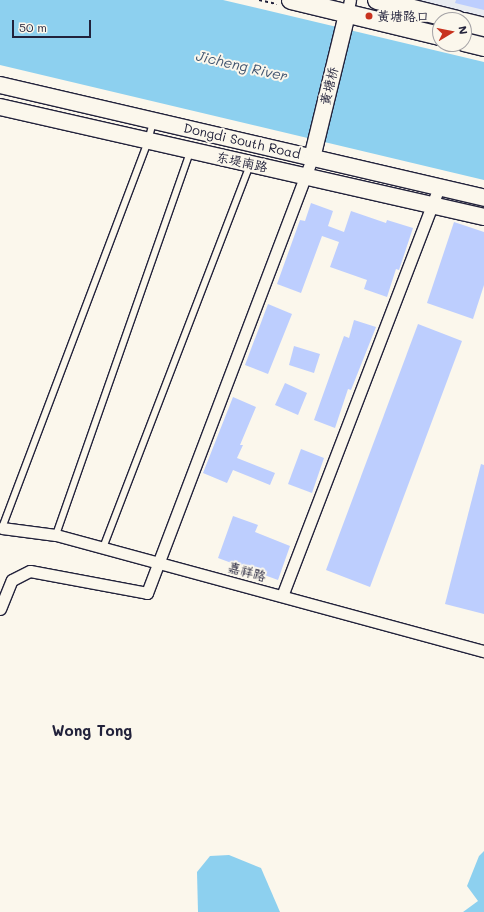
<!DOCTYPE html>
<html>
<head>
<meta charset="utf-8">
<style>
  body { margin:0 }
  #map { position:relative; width:484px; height:912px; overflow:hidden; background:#fbf7ec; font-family:Mali,"LXGW WenKai TC",sans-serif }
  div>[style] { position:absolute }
  .built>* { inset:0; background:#e8ebf1 }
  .water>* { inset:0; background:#8dd0ef }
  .building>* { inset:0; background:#bdcefe }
  .path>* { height:2px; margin-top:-1px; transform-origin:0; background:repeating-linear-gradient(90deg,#22223b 0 3px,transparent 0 6px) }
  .roads { filter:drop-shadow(1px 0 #22223b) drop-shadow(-1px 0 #22223b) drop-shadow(0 1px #22223b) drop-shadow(0 -1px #22223b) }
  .lane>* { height:5.5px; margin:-2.75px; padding:0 2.75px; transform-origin:2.75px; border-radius:2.75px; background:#fbf7ec }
  .street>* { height:11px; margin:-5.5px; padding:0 5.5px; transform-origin:5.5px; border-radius:5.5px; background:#fbf7ec }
  .secondary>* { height:16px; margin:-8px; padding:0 8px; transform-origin:8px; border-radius:8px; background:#fbf7ec }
  .primary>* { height:18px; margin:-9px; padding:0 9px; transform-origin:9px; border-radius:9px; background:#fbf7ec }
  .dots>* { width:11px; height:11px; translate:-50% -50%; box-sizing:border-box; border:2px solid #fbf7ec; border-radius:50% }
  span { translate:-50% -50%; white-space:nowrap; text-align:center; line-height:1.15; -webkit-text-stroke:4px #fbf7ec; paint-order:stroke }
  .poi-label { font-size:13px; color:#22223b }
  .left { translate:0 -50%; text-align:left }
  .street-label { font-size:13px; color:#22223b }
  .water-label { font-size:14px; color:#425671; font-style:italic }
  .quarter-label { font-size:15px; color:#22223b; font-weight:700 }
  .north { position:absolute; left:432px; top:12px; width:40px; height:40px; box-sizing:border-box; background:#fbf7ec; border:1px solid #a4a2a5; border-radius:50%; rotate:80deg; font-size:11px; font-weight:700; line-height:16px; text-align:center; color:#22223b }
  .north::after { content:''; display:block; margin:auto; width:14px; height:18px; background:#c8321e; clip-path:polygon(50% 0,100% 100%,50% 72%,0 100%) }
  .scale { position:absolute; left:12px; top:20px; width:79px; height:18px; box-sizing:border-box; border:2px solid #22223b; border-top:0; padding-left:5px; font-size:12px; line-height:14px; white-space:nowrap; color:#22223b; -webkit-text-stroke:3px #fbf7ec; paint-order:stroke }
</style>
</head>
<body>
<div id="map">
  <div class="built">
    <div style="clip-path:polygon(421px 0,484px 0,484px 27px,418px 10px)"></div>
  </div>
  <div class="water">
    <div style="clip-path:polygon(0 0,223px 0,484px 62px,484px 180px,0 65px)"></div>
    <div style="clip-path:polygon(484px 851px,484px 912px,463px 912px,478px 901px,467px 886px,479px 856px)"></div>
    <div style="clip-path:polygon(229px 855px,261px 868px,280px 912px,198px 912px,197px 872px,210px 856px)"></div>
  </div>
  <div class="building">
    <div style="clip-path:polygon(456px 0,484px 0,484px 10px,455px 3px)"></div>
    <div style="clip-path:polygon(311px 203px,333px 211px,328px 226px,344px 232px,351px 211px,386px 223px,387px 220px,413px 228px,399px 270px,396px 269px,387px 297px,364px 289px,367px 280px,330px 267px,339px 242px,322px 236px,301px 293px,277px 284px,300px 220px,305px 221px)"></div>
    <div style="clip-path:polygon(454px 222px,484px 232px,484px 285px,473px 319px,427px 303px)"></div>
    <div style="clip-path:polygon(268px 304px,292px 314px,268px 374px,245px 365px)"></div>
    <div style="clip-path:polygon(354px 320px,376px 327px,351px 390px,348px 389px,335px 428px,314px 420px,344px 336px,349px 338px)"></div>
    <div style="clip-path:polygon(418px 324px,462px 341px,370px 587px,326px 570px)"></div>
    <div style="clip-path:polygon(294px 346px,320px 354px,314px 373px,289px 365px)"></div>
    <div style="clip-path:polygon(285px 383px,307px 393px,298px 415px,275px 405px)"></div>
    <div style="clip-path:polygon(233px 397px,256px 407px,240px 445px,243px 445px,237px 458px,275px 473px,270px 485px,233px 470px,227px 483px,203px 473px)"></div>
    <div style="clip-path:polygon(301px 449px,324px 458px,312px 493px,288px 484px)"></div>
    <div style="clip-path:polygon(481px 464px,484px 465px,484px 614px,445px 604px)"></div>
    <div style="clip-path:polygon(233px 516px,258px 525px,255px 532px,290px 546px,278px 580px,218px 558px)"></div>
  </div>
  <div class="path">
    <div style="left:259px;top:0;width:18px;rotate:13deg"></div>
  </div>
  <div class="roads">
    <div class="lane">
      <div style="left:2px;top:528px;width:414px;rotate:-69.3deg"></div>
      <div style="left:148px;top:141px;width:20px;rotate:-75deg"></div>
      <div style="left:56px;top:535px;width:405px;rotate:-70.7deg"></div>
      <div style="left:103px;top:548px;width:409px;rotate:-69deg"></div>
    </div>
    <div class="street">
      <div style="left:347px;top:14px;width:14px;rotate:-78deg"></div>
      <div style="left:2px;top:528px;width:54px;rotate:7.4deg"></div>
      <div style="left:56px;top:535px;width:443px;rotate:15.2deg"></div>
      <div style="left:282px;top:596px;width:437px;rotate:-69deg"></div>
      <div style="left:0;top:609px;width:31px;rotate:-68deg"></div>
      <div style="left:12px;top:580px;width:20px;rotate:-27deg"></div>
      <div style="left:30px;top:571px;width:119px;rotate:10.6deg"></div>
      <div style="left:147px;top:593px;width:465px;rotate:-69.2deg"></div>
    </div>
    <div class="secondary">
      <div style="left:0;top:85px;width:497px;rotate:13.1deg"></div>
      <div style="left:0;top:107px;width:496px;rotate:12.8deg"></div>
      <div style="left:312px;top:158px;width:148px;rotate:-76.3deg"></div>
    </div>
    <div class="primary">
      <div style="left:291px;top:0;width:153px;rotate:13.6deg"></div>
      <div style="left:377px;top:0;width:83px;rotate:13.9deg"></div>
      <div style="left:464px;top:22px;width:21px;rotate:14deg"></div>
      <div style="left:464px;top:42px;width:21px;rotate:14deg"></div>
    </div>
  </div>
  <div class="dots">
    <div style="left:369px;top:16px;background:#c8321e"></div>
  </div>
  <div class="poi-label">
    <span class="left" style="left:377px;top:16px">黄塘路口</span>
  </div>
  <div class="street-label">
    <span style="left:329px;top:86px;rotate:-77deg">黄塘桥</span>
    <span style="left:242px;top:141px;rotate:13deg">Dongdi South Road</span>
    <span style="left:242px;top:162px;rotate:12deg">东堤南路</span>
    <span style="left:247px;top:572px;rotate:15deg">嘉祥路</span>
  </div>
  <div class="water-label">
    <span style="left:242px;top:66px;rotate:13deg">Jicheng River</span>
  </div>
  <div class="quarter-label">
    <span style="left:92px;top:731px">Wong Tong</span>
  </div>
  <div class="north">N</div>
  <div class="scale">50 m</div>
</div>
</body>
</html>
